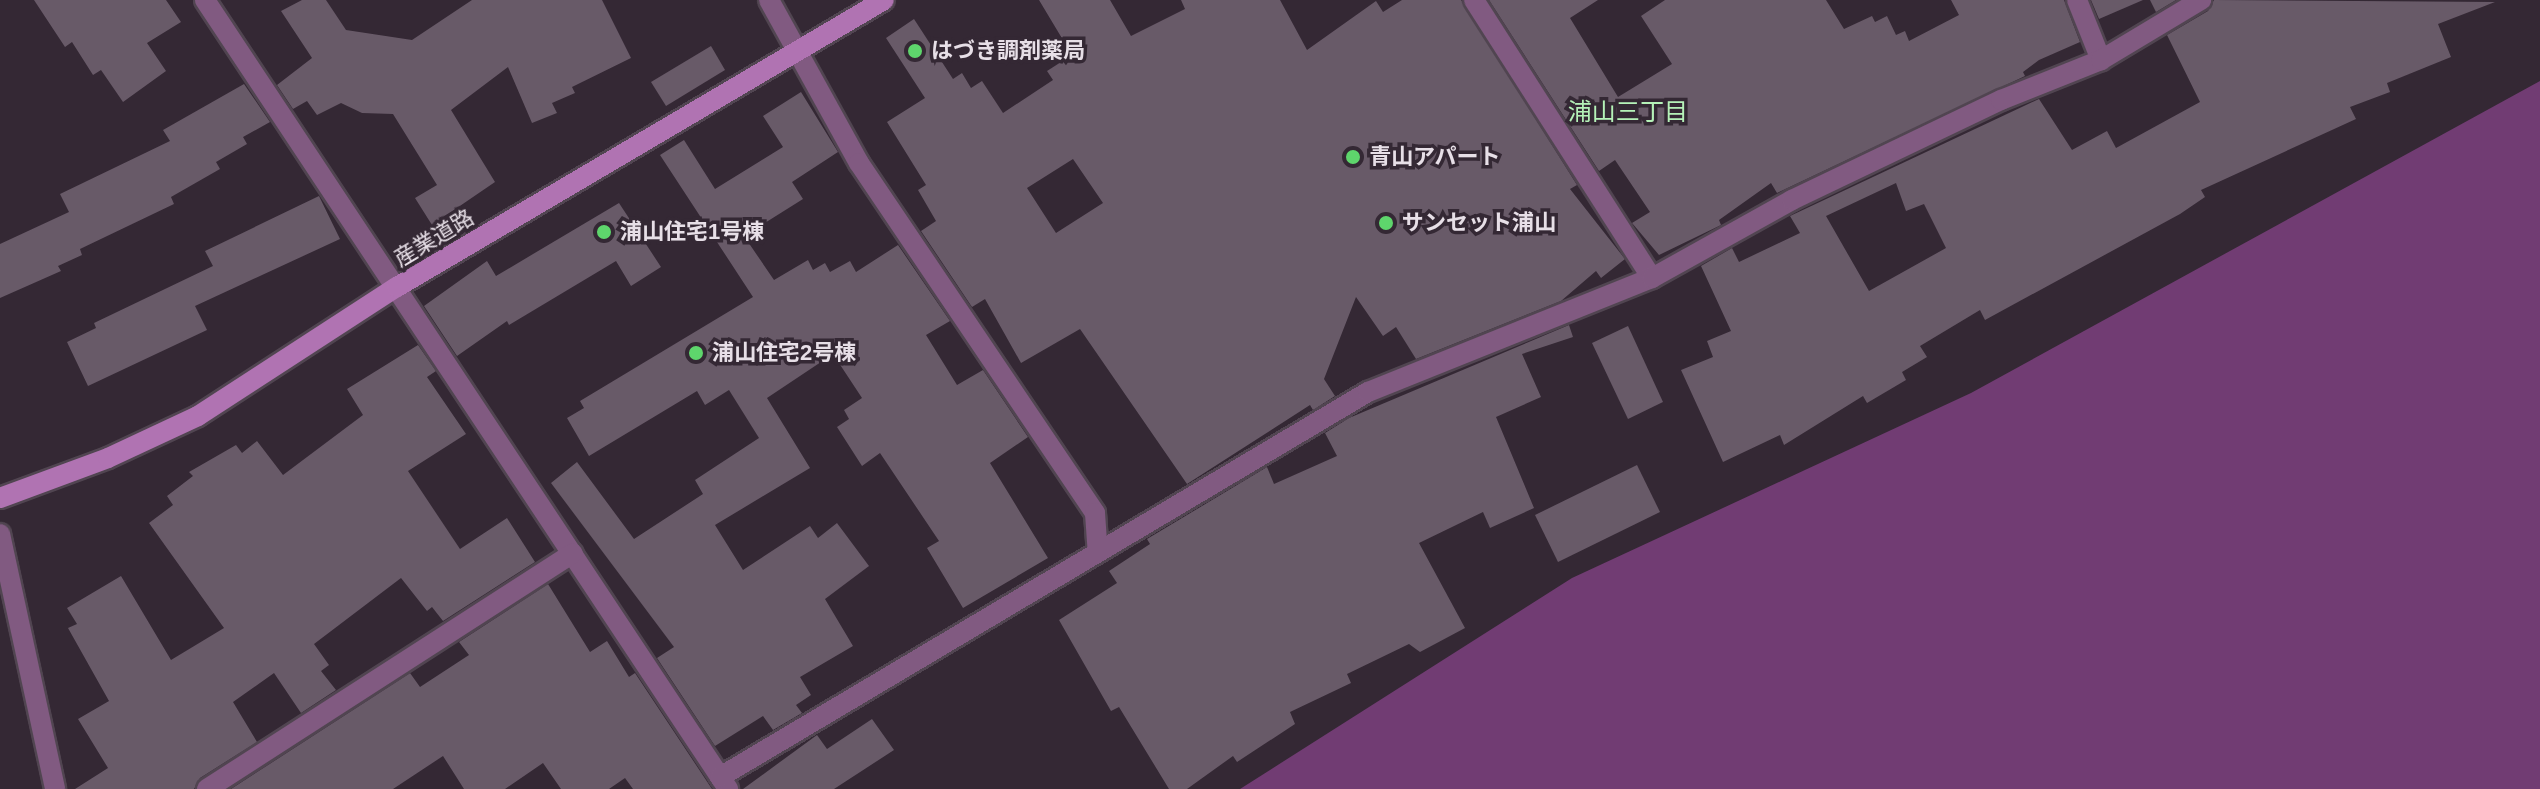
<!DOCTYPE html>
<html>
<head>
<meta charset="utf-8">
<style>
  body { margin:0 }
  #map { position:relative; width:2540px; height:789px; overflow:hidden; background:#342834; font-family:Arial,"Noto Sans JP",sans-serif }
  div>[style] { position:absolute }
  .forest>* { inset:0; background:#713c73 }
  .building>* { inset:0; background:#685a68 }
  .roads { filter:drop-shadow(2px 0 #514551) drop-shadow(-2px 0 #514551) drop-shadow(0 2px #514551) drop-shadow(0 -2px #514551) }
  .street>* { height:20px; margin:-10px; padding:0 10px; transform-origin:10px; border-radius:10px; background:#815a81 }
  .secondary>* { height:20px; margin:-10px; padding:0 10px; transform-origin:10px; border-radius:10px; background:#b073b2 }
  .dots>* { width:22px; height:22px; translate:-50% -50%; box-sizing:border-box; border:4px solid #342834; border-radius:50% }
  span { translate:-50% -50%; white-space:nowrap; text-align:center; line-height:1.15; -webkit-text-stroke:7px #342834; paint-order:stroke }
  .poi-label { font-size:22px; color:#e7dfe7; font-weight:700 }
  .left { translate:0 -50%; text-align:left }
  .street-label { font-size:22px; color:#e7dfe7 }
  .neighbourhood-label { font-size:24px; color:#b5f2b8 }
</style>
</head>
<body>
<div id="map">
  <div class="forest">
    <div style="clip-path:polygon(2540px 81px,2540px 789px,1240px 789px,1572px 578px,1971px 393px)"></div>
  </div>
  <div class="building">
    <div style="clip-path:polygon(34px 0,166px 0,181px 22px,147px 43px,166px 71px,123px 102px,101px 70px,93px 75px,72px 42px,65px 47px)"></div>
    <div style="clip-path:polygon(302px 0,326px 0,346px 30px,412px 40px,472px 0,602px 0,631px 58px,572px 87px,575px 93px,552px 103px,557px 113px,532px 123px,508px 67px,451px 110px,495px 182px,432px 225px,415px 198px,437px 185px,393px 114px,362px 113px,341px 103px,317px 115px,307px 101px,293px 109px,277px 85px,312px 58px,281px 11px)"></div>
    <div style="clip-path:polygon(evenodd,1039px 0,1110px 0,1131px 36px,1185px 9px,1181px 0,1280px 0,1307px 50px,1376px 1px,1383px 12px,1402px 0,1461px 0,1577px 185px,1570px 189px,1625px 259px,1601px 278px,1596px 271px,1561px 301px,1416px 359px,1396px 327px,1383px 336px,1356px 297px,1324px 379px,1335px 396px,1313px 410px,1310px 405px,1187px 484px,1080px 329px,1021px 363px,985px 299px,972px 307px,921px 231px,936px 221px,918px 190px,926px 185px,887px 122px,925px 98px,886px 38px,914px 19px,953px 79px,962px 73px,971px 88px,982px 81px,1003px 113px,1053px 80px,1047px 71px,1072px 55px,1039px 0,1073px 159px,1103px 203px,1056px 233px,1027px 188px,1073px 159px)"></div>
    <div style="clip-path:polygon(1489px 0,1598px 0,1570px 18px,1618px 97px,1672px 64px,1641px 16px,1665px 0,1826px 0,1844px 29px,1872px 16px,1875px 22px,1887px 16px,1896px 35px,1905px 31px,1909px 41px,1959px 15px,1951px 0,2064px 0,2080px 42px,2039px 60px,2023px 72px,2025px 76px,1777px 193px,1771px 183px,1719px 220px,1721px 225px,1659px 255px,1632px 223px,1650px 212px,1615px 160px,1599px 171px)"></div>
    <div style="clip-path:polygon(2091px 0,2143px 0,2099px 19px)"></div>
    <div style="clip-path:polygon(2150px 0,2176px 0,2156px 12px)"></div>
    <div style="clip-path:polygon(evenodd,2214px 0,2495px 2px,2438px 24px,2451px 57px,2387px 83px,2390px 92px,2350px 107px,2356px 119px,2201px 190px,2205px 197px,2180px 214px,1985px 320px,1980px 310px,1920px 346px,1927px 357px,1902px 372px,1906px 380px,1867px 403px,1863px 396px,1784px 445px,1780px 435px,1723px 462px,1681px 370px,1713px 357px,1707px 341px,1731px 331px,1701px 266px,1732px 248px,1739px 262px,1800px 233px,1790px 216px,2039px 99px,2072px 150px,2107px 131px,2116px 148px,2200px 102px,2167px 35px,2208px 11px,2214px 0,1896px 183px,1906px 211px,1924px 204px,1946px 248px,1869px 291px,1826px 216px,1896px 183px)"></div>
    <div style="clip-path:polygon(711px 46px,725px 70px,666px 106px,651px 82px)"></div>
    <div style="clip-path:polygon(244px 84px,270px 122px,243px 137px,247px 144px,216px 162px,220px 169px,171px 197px,174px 204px,80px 249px,82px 255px,58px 266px,61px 271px,0 298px,0 244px,69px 212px,60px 194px,170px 141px,163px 130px)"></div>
    <div style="clip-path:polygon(801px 92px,838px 152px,792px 182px,803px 199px,744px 236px,774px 280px,808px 260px,813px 270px,825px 263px,830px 272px,850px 261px,856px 272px,898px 245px,950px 321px,926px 335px,957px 385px,983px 370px,1028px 437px,990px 463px,1048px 558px,963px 608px,927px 548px,939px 541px,880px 453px,862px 466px,837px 427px,849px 419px,844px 410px,862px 398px,833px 354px,767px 398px,810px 468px,715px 525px,743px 570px,810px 526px,818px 538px,837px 523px,869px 566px,825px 599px,853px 646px,800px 677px,811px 695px,796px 705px,802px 713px,773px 730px,763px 716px,715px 746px,657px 658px,674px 647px,551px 483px,577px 462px,634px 539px,703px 494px,695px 480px,759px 438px,729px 390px,705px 405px,697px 391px,589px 456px,567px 418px,584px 408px,580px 401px,753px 297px,660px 155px,684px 140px,715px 189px,783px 147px,763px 116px)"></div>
    <div style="clip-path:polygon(319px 196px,340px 239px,195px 306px,207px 330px,88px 386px,67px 342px,96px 328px,94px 323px,213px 266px,205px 251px)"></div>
    <div style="clip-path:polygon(619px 203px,661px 267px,631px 286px,616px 261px,509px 325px,507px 321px,457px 356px,424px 306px,487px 261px,496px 276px)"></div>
    <div style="clip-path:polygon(1569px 325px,1573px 337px,1522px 354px,1541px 397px,1496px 417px,1534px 508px,1490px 528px,1483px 512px,1419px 543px,1465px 628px,1420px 652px,1409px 644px,1347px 674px,1351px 683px,1290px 712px,1295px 724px,1237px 762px,1233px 756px,1187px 789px,1169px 789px,1119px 707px,1111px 711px,1059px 620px,1117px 583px,1109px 571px,1150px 544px,1147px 539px,1267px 467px,1274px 484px,1337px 456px,1325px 433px,1349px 418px)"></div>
    <div style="clip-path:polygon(1628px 326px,1663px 402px,1628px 419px,1592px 343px)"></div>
    <div style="clip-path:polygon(418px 345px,436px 371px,427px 377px,466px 434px,408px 471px,460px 549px,507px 518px,535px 562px,443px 621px,432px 607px,427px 611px,401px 578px,314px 644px,329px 665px,321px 671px,336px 690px,301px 713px,274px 673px,233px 702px,257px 742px,200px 778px,194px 789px,75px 789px,108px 768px,78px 719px,109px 701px,68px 628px,77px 624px,67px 608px,121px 576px,171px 660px,224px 628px,149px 523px,173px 505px,167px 496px,193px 476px,189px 472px,236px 445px,242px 453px,257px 441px,283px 475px,363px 415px,347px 389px)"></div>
    <div style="clip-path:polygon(1637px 465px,1660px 512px,1558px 562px,1535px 515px)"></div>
    <div style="clip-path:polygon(548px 584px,590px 652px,607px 641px,629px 677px,635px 673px,712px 789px,633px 789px,625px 778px,609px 789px,561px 789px,543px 763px,505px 789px,464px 789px,443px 756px,393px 789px,231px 789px,410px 673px,420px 687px,469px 655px,459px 642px)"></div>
    <div style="clip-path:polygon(872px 719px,894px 750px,834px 789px,743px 789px,817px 735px,827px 749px)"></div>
  </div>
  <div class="roads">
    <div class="street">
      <div style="left:205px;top:0;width:947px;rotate:56.46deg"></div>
      <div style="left:769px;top:0;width:186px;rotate:61.1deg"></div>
      <div style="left:859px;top:163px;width:422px;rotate:56deg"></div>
      <div style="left:1095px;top:513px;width:39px;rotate:86deg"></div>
      <div style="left:1474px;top:0;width:330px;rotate:57.4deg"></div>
      <div style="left:2077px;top:0;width:65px;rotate:68.2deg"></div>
      <div style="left:0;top:534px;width:261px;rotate:77.8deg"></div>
      <div style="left:720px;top:777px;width:754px;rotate:-30.72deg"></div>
      <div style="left:1368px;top:392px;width:306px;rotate:-21.9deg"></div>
      <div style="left:1652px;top:278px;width:160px;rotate:-29.1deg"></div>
      <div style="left:1792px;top:200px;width:232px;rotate:-25.6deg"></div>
      <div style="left:2001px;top:100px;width:108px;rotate:-21.8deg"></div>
      <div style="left:2101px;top:60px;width:117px;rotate:-31deg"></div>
      <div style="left:207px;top:789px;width:435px;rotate:-32.8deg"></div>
    </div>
    <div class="secondary">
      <div style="left:0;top:498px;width:115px;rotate:-20.3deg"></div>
      <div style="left:108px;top:458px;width:99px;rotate:-25deg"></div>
      <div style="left:198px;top:416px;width:237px;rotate:-33deg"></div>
      <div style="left:397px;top:287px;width:565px;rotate:-30.51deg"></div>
    </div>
  </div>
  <div class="dots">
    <div style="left:915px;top:51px;background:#5ed56c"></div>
    <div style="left:1353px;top:157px;background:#5ed56c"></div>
    <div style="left:1386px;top:223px;background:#5ed56c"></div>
    <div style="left:604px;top:232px;background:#5ed56c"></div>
    <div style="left:696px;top:353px;background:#5ed56c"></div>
  </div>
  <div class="poi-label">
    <span class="left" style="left:931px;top:51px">はづき調剤薬局</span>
    <span class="left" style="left:1369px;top:157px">青山アパート</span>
    <span class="left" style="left:1402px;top:223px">サンセット浦山</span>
    <span class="left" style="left:620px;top:232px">浦山住宅1号棟</span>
    <span class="left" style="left:712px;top:353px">浦山住宅2号棟</span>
  </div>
  <div class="street-label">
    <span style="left:434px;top:238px;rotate:-31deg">産業道路</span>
  </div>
  <div class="neighbourhood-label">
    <span style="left:1628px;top:112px">浦山三丁目</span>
  </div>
</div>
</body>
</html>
